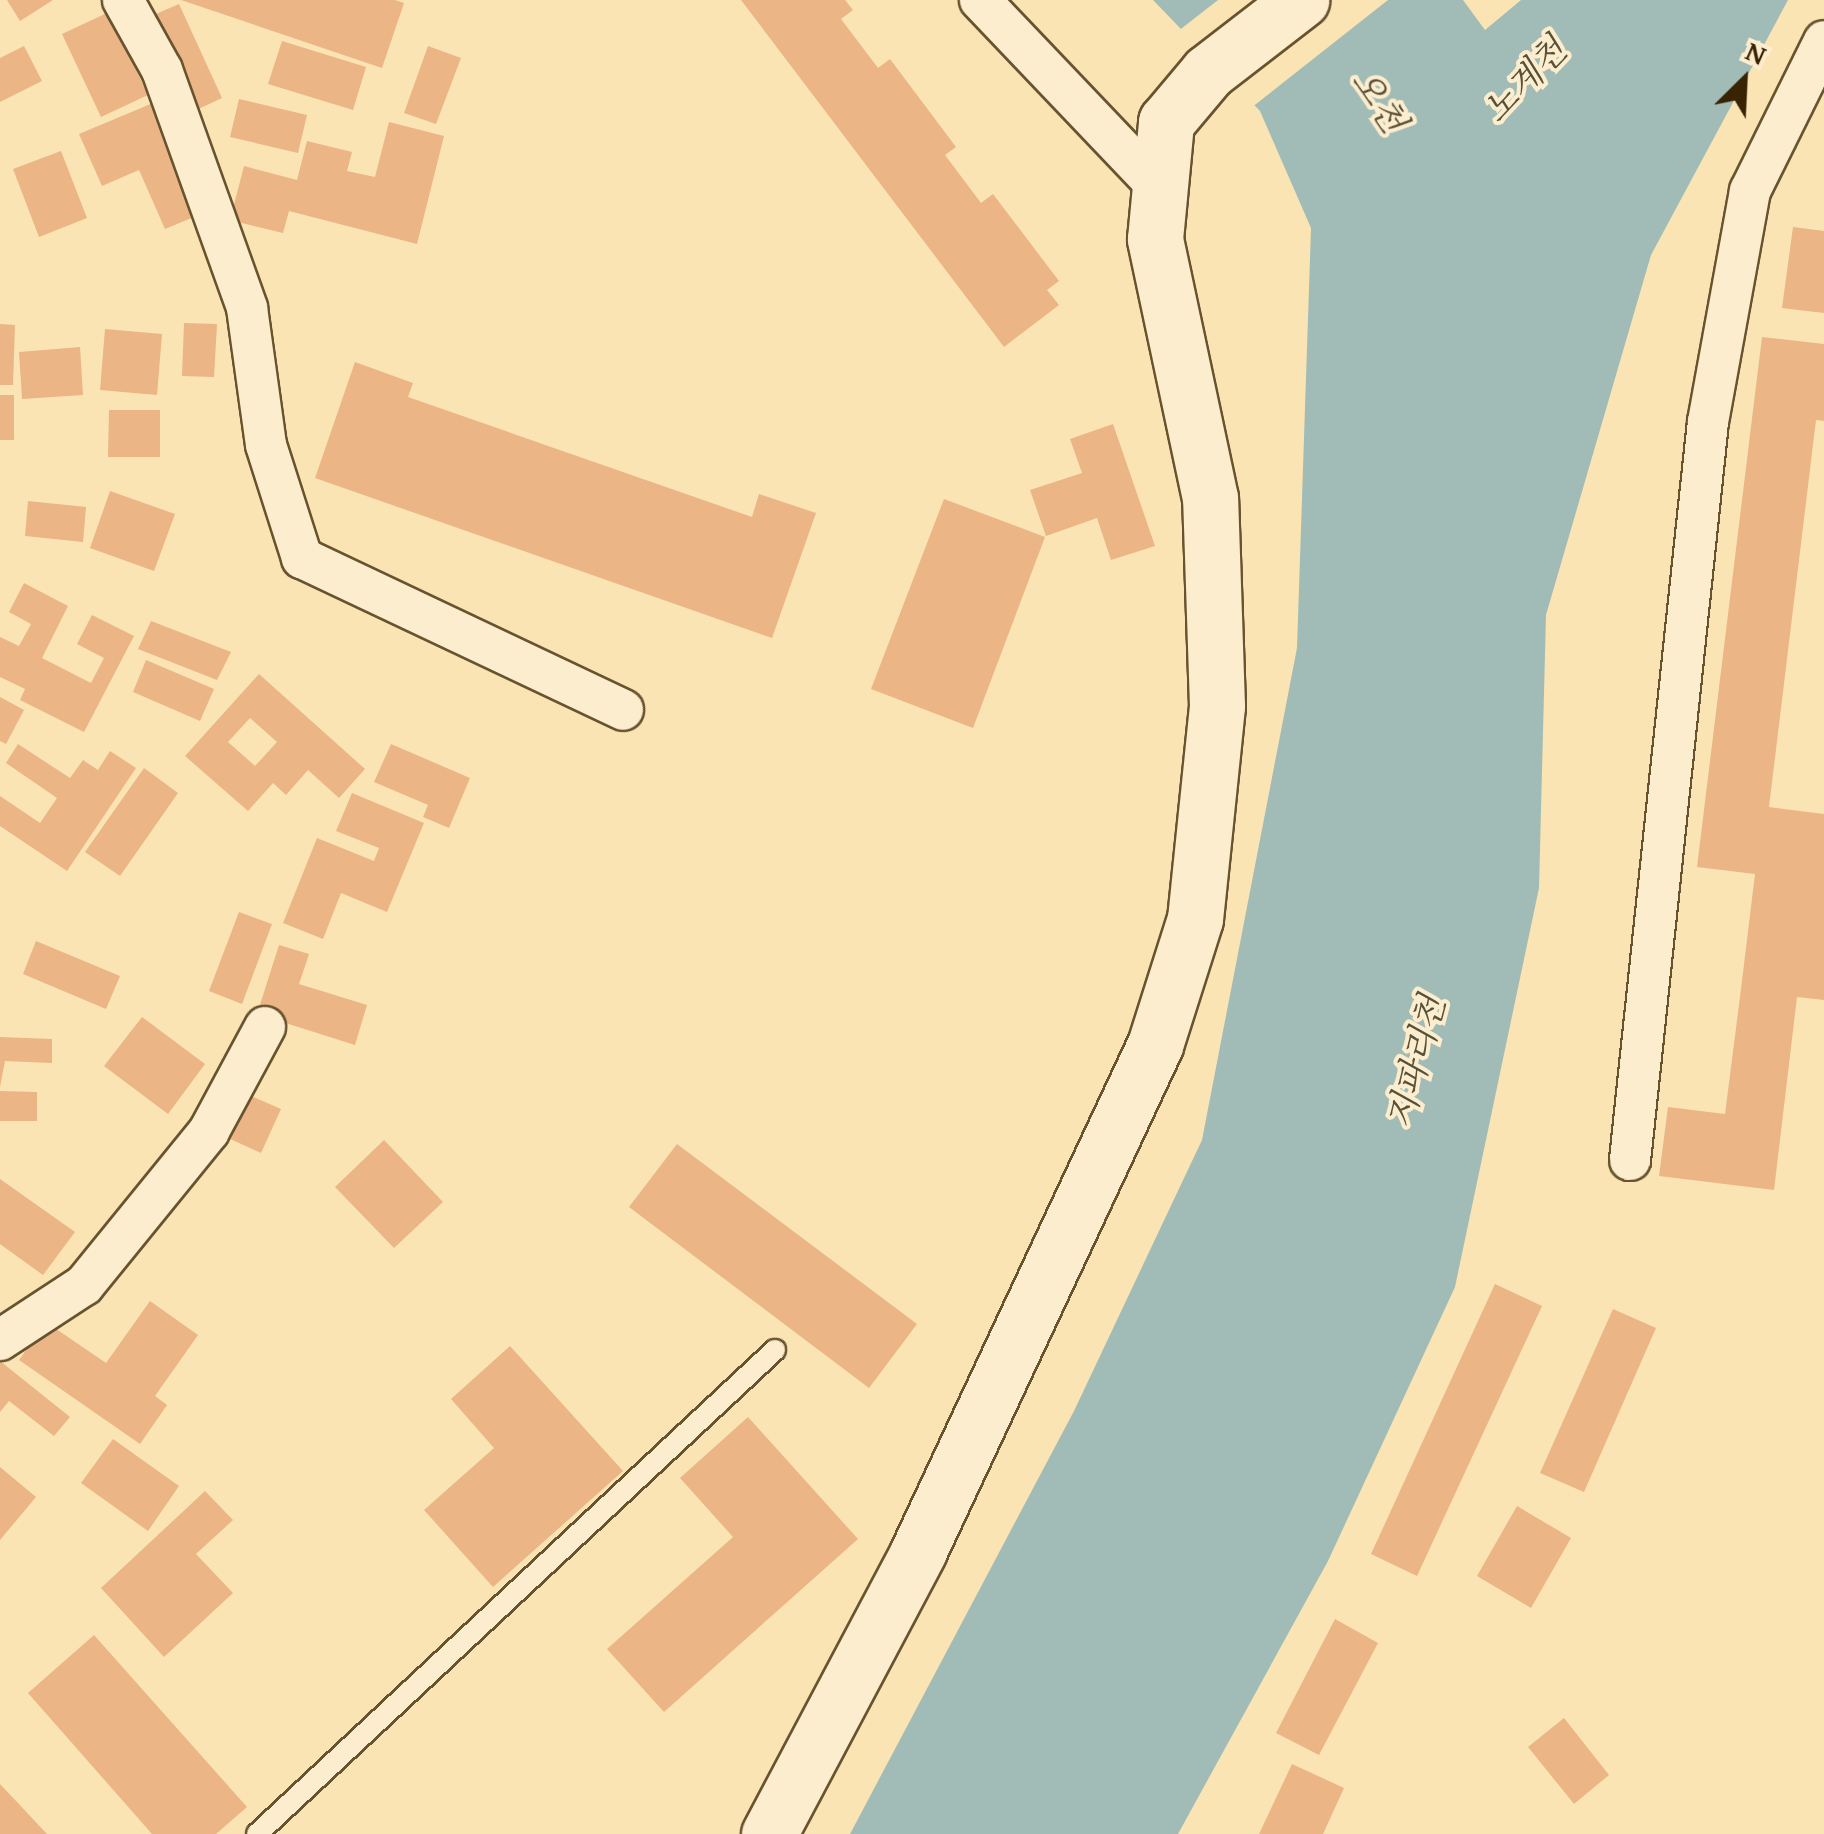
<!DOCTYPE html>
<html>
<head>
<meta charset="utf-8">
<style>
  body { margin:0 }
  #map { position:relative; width:1824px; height:1834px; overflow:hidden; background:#fae4b3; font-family:"Gentium Book Plus","Noto Serif KR",serif }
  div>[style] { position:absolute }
  .water>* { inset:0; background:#a1bcb6 }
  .pier>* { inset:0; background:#fae4b3 }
  .building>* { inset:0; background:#ebb585 }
  .roads { filter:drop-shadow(2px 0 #68532f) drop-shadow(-2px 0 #68532f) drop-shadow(0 2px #68532f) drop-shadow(0 -2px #68532f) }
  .lane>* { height:20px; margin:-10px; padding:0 10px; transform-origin:10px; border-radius:10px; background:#fcedce }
  .street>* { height:40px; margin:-20px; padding:0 20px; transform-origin:20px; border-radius:20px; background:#fcedce }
  .secondary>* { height:55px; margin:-27.5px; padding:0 27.5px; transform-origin:27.5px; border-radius:27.5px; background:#fcedce }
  span { translate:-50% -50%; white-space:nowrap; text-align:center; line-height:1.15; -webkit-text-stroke:8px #fcedce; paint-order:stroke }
  .water-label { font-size:35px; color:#585139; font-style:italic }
  .north { position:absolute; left:1694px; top:30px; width:100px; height:100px; -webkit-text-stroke:8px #fcedce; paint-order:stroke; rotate:24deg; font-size:28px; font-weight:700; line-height:40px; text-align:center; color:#382303 }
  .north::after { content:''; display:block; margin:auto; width:35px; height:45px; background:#382303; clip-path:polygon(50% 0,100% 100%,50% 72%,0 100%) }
</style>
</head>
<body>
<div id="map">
  <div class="water">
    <div style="clip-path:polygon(1153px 0,1463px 0,1485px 30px,1521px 0,1788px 0,1651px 255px,1546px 615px,1539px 888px,1455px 1287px,1328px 1561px,1178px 1834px,850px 1834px,1074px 1411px,1202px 1140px,1297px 648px,1311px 228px,1260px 111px)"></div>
  </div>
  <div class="pier">
    <div style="clip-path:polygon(1218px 0,1388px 0,1251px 108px,1177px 32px)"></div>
  </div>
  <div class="building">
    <div style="clip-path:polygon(7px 0,53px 0,20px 21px)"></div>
    <div style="clip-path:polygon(181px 0,395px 0,404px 3px,382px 68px)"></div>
    <div style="clip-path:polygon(741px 0,845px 0,853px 10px,841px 19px,878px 68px,890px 59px,956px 147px,945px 155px,981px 203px,993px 194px,1059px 281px,1047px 290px,1059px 305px,1004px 347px)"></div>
    <div style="clip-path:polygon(179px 4px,222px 98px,192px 112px,149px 17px)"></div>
    <div style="clip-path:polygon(109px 12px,148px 95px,101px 117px,62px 34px)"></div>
    <div style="clip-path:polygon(282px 41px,366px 67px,353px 110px,268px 84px)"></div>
    <div style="clip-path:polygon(24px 46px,42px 81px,0 102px,0 58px)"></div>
    <div style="clip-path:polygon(428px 46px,461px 58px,436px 124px,404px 113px)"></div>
    <div style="clip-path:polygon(239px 99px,307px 115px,298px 153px,230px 137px)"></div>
    <div style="clip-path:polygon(153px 103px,201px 214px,165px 229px,139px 170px,102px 186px,79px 134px)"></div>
    <div style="clip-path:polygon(389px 122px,444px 136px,417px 244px,289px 211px,283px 233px,230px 220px,244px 166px,297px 180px,307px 141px,352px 152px,347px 171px,375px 177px)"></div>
    <div style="clip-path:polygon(61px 151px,87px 218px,39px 237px,13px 169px)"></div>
    <div style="clip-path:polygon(1793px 227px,1824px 231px,1824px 313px,1782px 308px)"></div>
    <div style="clip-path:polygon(184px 323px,217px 324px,214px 377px,182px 376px)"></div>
    <div style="clip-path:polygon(0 324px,15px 325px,13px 385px,0 385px)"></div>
    <div style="clip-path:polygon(105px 329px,162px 334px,157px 395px,100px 390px)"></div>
    <div style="clip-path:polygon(1762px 337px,1824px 344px,1824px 421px,1816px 420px,1769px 807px,1824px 814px,1824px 1000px,1797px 997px,1774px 1190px,1659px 1176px,1668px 1107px,1725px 1114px,1741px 989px,1755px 874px,1697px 867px)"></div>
    <div style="clip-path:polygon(80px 347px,83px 395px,22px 399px,19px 352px)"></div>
    <div style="clip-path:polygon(355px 362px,413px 383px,408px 397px,752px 517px,759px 494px,816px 513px,772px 638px,315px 478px)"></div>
    <div style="clip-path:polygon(0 395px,14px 395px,14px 440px,0 440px)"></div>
    <div style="clip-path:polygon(109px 410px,160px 410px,160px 457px,108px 457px)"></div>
    <div style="clip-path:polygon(1113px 424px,1155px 546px,1111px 560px,1097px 518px,1046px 536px,1030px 490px,1082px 473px,1070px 439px)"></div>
    <div style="clip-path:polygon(110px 491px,175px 514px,154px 571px,90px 548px)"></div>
    <div style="clip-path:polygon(944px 499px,1045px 537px,973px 728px,871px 689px)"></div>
    <div style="clip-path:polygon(28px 501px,86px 507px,83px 542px,25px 536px)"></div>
    <div style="clip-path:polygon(24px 583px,68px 606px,42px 658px,91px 683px,104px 658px,77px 644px,92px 615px,134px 636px,84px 732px,20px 700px,25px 689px,0 677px,0 637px,19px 646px,31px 624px,9px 612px)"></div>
    <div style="clip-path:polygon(151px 621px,231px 652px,217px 680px,138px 649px)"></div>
    <div style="clip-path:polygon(146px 660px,214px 689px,200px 721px,133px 692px)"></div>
    <div style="clip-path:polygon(evenodd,259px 674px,365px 769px,339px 798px,308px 770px,286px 795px,273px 783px,248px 811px,185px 756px,259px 674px,250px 718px,277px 742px,255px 766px,228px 742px,250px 718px)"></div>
    <div style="clip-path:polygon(0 697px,24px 710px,6px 744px,0 741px)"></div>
    <div style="clip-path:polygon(18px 744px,70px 778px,83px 760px,98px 770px,110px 751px,136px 768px,67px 871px,0 826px,0 796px,40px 823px,57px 798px,6px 763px)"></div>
    <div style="clip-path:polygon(391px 744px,470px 778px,449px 828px,423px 817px,428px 805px,374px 782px)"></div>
    <div style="clip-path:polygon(144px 768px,178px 793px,120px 876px,85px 852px)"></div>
    <div style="clip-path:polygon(352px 793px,424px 823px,387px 912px,341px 893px,323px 939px,283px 923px,317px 838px,374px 861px,379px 848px,336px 831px)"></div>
    <div style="clip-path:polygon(239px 912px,272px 924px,242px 1004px,209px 991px)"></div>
    <div style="clip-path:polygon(36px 941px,120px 976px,106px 1009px,23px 974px)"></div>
    <div style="clip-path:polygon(279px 945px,309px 954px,299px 984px,367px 1005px,355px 1045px,257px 1014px)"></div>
    <div style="clip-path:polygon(142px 1017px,205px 1064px,168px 1114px,104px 1066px)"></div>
    <div style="clip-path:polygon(0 1037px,52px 1039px,52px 1063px,5px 1061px,0 1087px)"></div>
    <div style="clip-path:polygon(237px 1090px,281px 1109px,261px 1153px,217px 1133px)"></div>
    <div style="clip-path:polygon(0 1091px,37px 1092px,37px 1121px,0 1121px)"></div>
    <div style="clip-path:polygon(384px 1140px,443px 1202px,394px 1248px,335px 1187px)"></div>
    <div style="clip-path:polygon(677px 1144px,917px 1324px,869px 1388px,629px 1207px)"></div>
    <div style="clip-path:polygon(0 1179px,75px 1232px,43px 1275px,0 1244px)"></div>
    <div style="clip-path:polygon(1495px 1284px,1542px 1306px,1417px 1576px,1371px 1554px)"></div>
    <div style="clip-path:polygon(150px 1301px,198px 1335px,155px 1396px,167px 1405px,140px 1444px,19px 1360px,46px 1322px,106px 1363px)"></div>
    <div style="clip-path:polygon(1613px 1309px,1656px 1328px,1584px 1492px,1540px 1473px)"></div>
    <div style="clip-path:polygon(510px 1346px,623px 1471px,493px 1587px,424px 1510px,494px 1448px,451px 1399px)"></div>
    <div style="clip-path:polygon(0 1361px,70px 1417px,54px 1436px,9px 1401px,0 1412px)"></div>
    <div style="clip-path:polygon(748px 1417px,858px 1539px,664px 1712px,607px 1649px,733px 1537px,680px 1478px)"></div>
    <div style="clip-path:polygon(113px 1439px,179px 1486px,148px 1531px,81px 1483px)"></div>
    <div style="clip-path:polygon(0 1467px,36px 1497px,0 1540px)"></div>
    <div style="clip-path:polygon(205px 1491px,233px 1520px,196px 1554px,233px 1593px,164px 1657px,101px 1588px)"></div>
    <div style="clip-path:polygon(1517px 1506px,1571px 1538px,1531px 1608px,1477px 1576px)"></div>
    <div style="clip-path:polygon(1335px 1619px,1378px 1643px,1319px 1755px,1276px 1733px)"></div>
    <div style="clip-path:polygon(94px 1635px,247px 1807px,216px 1834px,152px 1834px,28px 1693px)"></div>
    <div style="clip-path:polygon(1564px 1718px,1609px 1775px,1574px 1804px,1528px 1747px)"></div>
    <div style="clip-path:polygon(1292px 1764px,1344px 1788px,1323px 1834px,1259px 1834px)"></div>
    <div style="clip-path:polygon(0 1784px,47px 1834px,0 1834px)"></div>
  </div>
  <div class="roads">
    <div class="lane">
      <div style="left:257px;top:1834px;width:709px;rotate:-43.06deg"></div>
    </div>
    <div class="street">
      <div style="left:123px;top:0;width:80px;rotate:60.9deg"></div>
      <div style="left:162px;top:70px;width:253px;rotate:70.3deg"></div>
      <div style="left:247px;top:308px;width:138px;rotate:82.1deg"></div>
      <div style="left:266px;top:445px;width:119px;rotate:72.3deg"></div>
      <div style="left:302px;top:558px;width:355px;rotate:25.3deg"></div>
      <div style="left:980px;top:0;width:261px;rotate:46.4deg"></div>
      <div style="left:1630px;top:1160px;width:742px;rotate:-83.97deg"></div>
      <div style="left:1708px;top:422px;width:235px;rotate:-79.7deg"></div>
      <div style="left:1750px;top:191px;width:167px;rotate:-63.7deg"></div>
      <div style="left:0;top:1340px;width:100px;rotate:-33.2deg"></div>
      <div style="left:84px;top:1285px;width:198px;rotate:-50.9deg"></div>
      <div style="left:209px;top:1131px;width:118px;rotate:-61.7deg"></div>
    </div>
    <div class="secondary">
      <div style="left:769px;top:1834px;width:319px;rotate:-62.1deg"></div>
      <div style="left:918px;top:1552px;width:560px;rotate:-64.95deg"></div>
      <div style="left:1155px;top:1045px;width:132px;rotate:-72.4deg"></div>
      <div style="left:1195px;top:919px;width:214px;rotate:-84.1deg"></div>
      <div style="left:1217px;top:706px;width:208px;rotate:-91.9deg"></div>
      <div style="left:1210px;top:498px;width:265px;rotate:-102deg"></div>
      <div style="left:1155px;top:239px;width:118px;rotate:-84.6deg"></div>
      <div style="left:1166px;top:122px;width:65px;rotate:-50deg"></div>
      <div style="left:1208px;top:72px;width:118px;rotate:-37.7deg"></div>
    </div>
  </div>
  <div class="water-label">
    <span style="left:1525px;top:80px;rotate:-46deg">노계천</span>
    <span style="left:1379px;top:101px;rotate:56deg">오천</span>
    <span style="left:1416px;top:1062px;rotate:-75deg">지파리천</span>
  </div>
  <div class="north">N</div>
</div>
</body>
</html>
